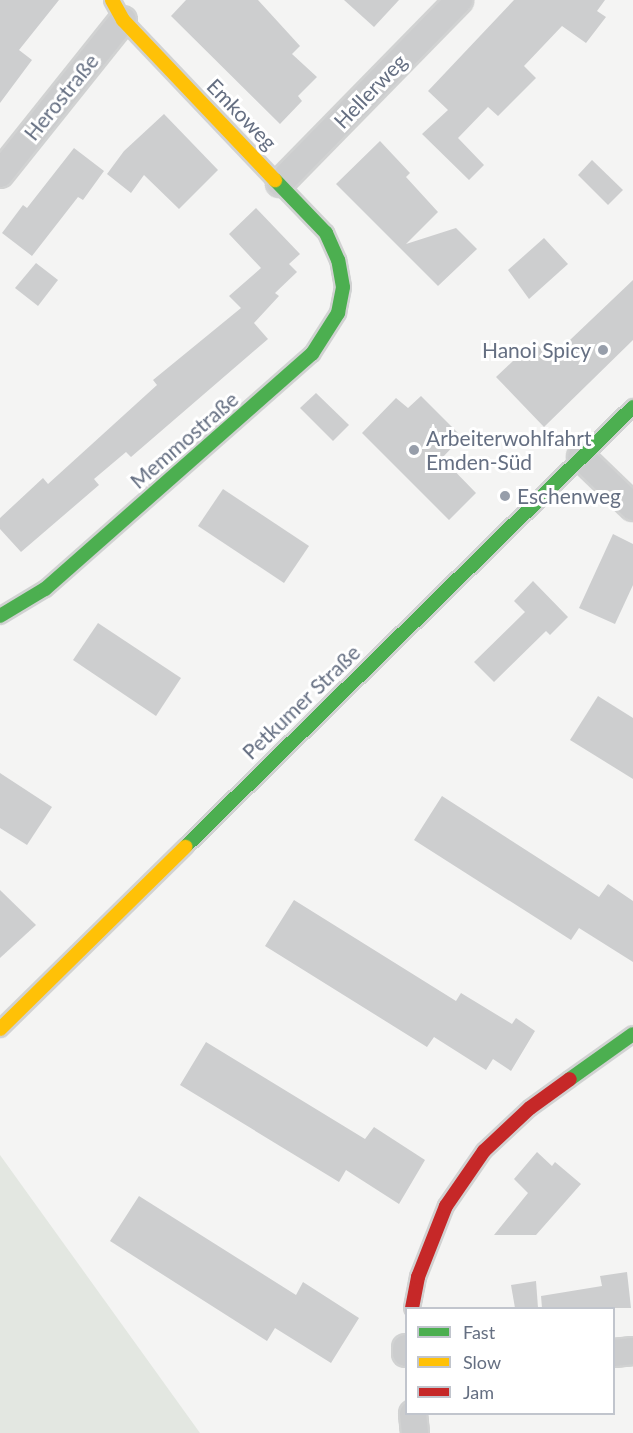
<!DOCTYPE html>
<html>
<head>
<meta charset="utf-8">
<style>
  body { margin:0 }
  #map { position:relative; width:633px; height:1433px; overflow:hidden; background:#f4f4f3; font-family:Lato,sans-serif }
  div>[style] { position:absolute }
  .green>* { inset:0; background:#e3e7e1 }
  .building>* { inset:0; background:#cdcecf }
  .roads { filter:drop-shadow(2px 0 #d1d2d2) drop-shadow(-2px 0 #d1d2d2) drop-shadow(0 2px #d1d2d2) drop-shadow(0 -2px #d1d2d2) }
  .street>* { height:26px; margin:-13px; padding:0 13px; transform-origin:13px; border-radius:13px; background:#cccdce }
  .fast>* { height:14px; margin:-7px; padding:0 7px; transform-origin:7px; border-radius:7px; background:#4caf50 }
  .slow>* { height:14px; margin:-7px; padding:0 7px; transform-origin:7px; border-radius:7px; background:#ffc107 }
  .jam>* { height:14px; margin:-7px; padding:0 7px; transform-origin:7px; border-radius:7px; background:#c62828 }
  .dots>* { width:16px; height:16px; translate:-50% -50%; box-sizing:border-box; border:3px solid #fff; border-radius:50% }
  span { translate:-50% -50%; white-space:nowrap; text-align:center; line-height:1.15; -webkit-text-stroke:6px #fff; paint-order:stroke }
  .street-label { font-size:21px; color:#656f82 }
  .poi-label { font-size:21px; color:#656f82 }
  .right { translate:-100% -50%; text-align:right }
  .left { translate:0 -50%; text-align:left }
  .legend { position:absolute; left:405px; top:1307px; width:210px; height:108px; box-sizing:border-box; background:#fff; border:2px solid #c1c5cd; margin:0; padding:8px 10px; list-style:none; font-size:18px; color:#656f82 }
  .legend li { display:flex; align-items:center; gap:12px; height:30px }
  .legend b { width:30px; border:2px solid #c1c5cd }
</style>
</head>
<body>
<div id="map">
  <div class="green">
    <div style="clip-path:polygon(0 1155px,200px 1433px,0 1433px)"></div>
  </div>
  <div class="building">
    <div style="clip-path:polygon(0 0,59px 0,19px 50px,32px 60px,0 103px)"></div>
    <div style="clip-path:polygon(186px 0,258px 0,300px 46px,292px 54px,317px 77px,298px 96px,302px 101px,280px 124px,171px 16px)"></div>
    <div style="clip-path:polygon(344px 0,399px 0,374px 27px)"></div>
    <div style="clip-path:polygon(514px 0,605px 0,597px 11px,606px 17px,586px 43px,562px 26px,524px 66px,536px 78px,498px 116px,488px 107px,458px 138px,484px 165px,469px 180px,422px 134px,448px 110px,428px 91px)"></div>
    <div style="clip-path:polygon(164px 114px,218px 170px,179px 209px,144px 175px,131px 193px,107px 174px,124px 151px)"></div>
    <div style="clip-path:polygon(380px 141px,410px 173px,406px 177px,438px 212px,406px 244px,456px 228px,477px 249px,438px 286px,336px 184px)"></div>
    <div style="clip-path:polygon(74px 148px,104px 171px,83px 200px,78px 197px,32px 256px,2px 233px,23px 205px,27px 208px)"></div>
    <div style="clip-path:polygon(592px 160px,623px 190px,608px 205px,578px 175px)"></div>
    <div style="clip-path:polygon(256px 208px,300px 254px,289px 264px,297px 272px,275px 293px,279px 296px,254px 323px,268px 339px,131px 457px,126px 452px,94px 479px,99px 485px,21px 552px,0 529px,0 518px,43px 478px,48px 484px,157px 385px,153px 380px,241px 308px,229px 296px,261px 268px,229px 234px)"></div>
    <div style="clip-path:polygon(544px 238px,568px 264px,529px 299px,508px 270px)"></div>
    <div style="clip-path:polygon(36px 263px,58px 280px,38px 306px,15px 288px)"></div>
    <div style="clip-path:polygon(633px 280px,633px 340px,544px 427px,496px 377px,534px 341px,550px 359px)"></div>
    <div style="clip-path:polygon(316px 393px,349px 425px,333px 441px,300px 408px)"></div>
    <div style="clip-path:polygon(421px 396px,462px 437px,442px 458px,476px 493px,449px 520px,362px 433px,396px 398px,408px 408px)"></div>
    <div style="clip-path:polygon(223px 489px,309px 546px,284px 583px,198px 526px)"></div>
    <div style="clip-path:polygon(613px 534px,633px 544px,633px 585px,615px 624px,579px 608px)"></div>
    <div style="clip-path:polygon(533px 581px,568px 617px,550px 635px,546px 631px,494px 682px,474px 662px,525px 612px,514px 601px)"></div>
    <div style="clip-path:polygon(98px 623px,181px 678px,156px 716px,73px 660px)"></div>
    <div style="clip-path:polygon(598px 696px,633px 718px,633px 779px,570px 740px)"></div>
    <div style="clip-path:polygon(0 773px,52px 807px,27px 845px,0 828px)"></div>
    <div style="clip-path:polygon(442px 796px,599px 897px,608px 884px,633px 901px,633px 962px,579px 928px,571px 940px,414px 840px)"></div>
    <div style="clip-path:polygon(0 890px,36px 925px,0 958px)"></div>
    <div style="clip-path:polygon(294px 900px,456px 1001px,461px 993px,512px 1024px,516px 1018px,535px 1031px,511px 1071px,493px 1059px,486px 1070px,434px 1037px,427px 1047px,265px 946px)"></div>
    <div style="clip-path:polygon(206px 1042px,365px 1139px,374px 1127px,425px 1160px,399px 1204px,346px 1170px,339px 1182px,180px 1085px)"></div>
    <div style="clip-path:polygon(537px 1152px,552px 1166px,555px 1162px,581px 1184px,536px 1235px,494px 1235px,528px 1193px,514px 1179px)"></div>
    <div style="clip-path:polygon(139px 1196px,296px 1295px,303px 1282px,359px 1318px,331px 1363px,275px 1328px,267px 1341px,110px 1241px)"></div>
    <div style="clip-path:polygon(627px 1272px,631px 1308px,542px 1308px,541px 1296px,602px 1286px,600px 1276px)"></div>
    <div style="clip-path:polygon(536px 1281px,538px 1308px,515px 1308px,511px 1285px)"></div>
  </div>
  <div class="roads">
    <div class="street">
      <div style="left:0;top:174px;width:197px;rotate:-51.4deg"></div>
      <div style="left:280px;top:183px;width:256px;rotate:-45.6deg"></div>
      <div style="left:581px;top:457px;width:72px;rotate:43.9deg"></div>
      <div style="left:406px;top:1348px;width:5px;rotate:90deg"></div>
      <div style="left:614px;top:1353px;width:19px;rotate:-6deg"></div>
      <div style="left:413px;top:1414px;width:19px;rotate:84deg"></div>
    </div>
    <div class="fast">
      <div style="left:0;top:616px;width:52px;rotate:-31deg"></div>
      <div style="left:45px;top:589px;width:356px;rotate:-41.4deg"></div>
      <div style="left:312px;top:354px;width:49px;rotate:-57.6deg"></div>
      <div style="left:338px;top:313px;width:26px;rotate:-79deg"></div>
      <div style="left:343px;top:287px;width:27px;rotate:-100deg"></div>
      <div style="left:338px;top:260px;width:30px;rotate:-114deg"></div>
      <div style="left:326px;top:233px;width:74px;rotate:-133.9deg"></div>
      <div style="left:185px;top:847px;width:628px;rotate:-44.48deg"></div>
      <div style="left:570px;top:1079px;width:77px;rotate:-35.5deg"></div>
    </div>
    <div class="slow">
      <div style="left:112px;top:0;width:23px;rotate:61deg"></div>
      <div style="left:123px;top:20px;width:221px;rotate:46.5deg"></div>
      <div style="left:0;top:1029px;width:260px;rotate:-44.5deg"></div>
    </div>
    <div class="jam">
      <div style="left:412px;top:1308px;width:32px;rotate:-79deg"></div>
      <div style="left:418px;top:1277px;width:76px;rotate:-68.5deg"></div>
      <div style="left:446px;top:1206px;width:67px;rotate:-55.4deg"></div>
      <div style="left:484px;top:1151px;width:63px;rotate:-43.1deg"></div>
      <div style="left:530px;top:1108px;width:49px;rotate:-35.9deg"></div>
    </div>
  </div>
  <div class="dots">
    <div style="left:603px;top:350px;background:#979eaa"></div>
    <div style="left:414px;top:450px;background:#979eaa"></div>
    <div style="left:505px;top:496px;background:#979eaa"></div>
  </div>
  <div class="street-label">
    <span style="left:370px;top:91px;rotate:-46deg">Hellerweg</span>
    <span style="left:61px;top:97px;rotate:-51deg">Herostraße</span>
    <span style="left:242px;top:114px;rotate:46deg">Emkoweg</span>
    <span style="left:184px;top:440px;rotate:-41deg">Memmostraße</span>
    <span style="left:301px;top:702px;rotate:-44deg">Petkumer Straße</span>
  </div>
  <div class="poi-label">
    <span class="right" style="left:591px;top:350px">Hanoi Spicy</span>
    <span class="left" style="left:426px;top:450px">Arbeiterwohlfahrt<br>Emden-Süd</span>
    <span class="left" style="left:517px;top:496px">Eschenweg</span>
  </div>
  <ul class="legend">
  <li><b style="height:8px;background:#4caf50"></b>Fast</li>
  <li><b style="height:8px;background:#ffc107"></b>Slow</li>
  <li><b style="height:8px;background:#c62828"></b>Jam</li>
  </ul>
</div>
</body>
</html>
